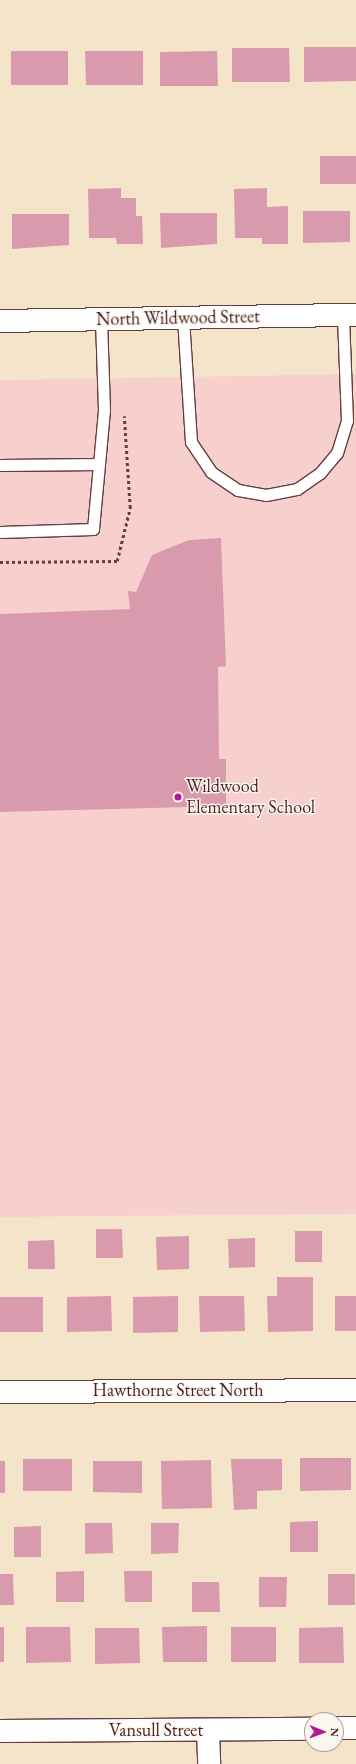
<!DOCTYPE html>
<html>
<head>
<meta charset="utf-8">
<style>
  body { margin:0 }
  #map { position:relative; width:356px; height:1764px; overflow:hidden; background:#f4e5ca; font-family:"EB Garamond",serif }
  div>[style] { position:absolute }
  .built>* { inset:0; background:#f7d0ce }
  .building>* { inset:0; background:#d99aad }
  .path>* { height:2.5px; margin-top:-1.25px; transform-origin:0; background:repeating-linear-gradient(90deg,#643d43 0 3px,transparent 0 6px) }
  .roads { filter:drop-shadow(1px 0 #643d43) drop-shadow(-1px 0 #643d43) drop-shadow(0 1px #643d43) drop-shadow(0 -1px #643d43) }
  .service>* { height:11px; margin:-5.5px; padding:0 5.5px; transform-origin:5.5px; border-radius:5.5px; background:#fff }
  .minor>* { height:22px; margin:-11px; padding:0 11px; transform-origin:11px; border-radius:11px; background:#fff }
  .tertiary>* { height:22px; margin:-11px; padding:0 11px; transform-origin:11px; border-radius:11px; background:#fff }
  .dots>* { width:11px; height:11px; translate:-50% -50%; box-sizing:border-box; border:2px solid #fbf7ec; border-radius:50% }
  span { translate:-50% -50%; white-space:nowrap; text-align:center; line-height:1.15; -webkit-text-stroke:3px #fbf7ec; paint-order:stroke }
  .street-label { font-size:18px; color:#4a1f2b }
  .poi-label { font-size:18px; color:#4a1f2b }
  .left { translate:0 -50%; text-align:left }
  .north { position:absolute; left:304px; top:1712px; width:40px; height:40px; box-sizing:border-box; background:#fbf7ec; border:1px solid #b4a19f; border-radius:50%; rotate:91deg; font-size:11px; font-weight:700; line-height:16px; text-align:center; color:#4a1f2b }
  .north::after { content:''; display:block; margin:auto; width:14px; height:18px; background:#b5179e; clip-path:polygon(50% 0,100% 100%,50% 72%,0 100%) }
</style>
</head>
<body>
<div id="map">
  <div class="built">
    <div style="clip-path:polygon(356px 374px,356px 1214px,0 1217px,0 380px)"></div>
  </div>
  <div class="building">
    <div style="clip-path:polygon(304px 47px,356px 47px,356px 81px,304px 82px)"></div>
    <div style="clip-path:polygon(232px 48px,289px 48px,290px 82px,232px 82px)"></div>
    <div style="clip-path:polygon(11px 51px,68px 51px,68px 85px,11px 85px)"></div>
    <div style="clip-path:polygon(85px 51px,143px 51px,143px 85px,86px 85px)"></div>
    <div style="clip-path:polygon(217px 51px,218px 86px,160px 86px,160px 52px)"></div>
    <div style="clip-path:polygon(320px 156px,356px 156px,356px 184px,320px 184px)"></div>
    <div style="clip-path:polygon(121px 188px,121px 198px,136px 198px,136px 216px,142px 216px,143px 244px,117px 244px,116px 238px,89px 238px,88px 189px)"></div>
    <div style="clip-path:polygon(267px 188px,267px 207px,288px 206px,288px 244px,262px 244px,262px 238px,235px 238px,234px 189px)"></div>
    <div style="clip-path:polygon(303px 211px,350px 211px,350px 242px,303px 243px)"></div>
    <div style="clip-path:polygon(160px 213px,217px 213px,217px 244px,161px 248px)"></div>
    <div style="clip-path:polygon(12px 214px,69px 214px,69px 245px,12px 249px)"></div>
    <div style="clip-path:polygon(221px 538px,226px 666px,218px 667px,219px 759px,226px 759px,226px 806px,0 812px,0 614px,130px 609px,128px 591px,136px 592px,152px 555px,189px 540px)"></div>
    <div style="clip-path:polygon(96px 1229px,122px 1229px,123px 1258px,96px 1258px)"></div>
    <div style="clip-path:polygon(295px 1231px,322px 1231px,322px 1262px,295px 1262px)"></div>
    <div style="clip-path:polygon(189px 1236px,189px 1269px,157px 1270px,156px 1237px)"></div>
    <div style="clip-path:polygon(255px 1238px,255px 1267px,229px 1268px,228px 1239px)"></div>
    <div style="clip-path:polygon(54px 1240px,55px 1269px,28px 1269px,28px 1241px)"></div>
    <div style="clip-path:polygon(277px 1277px,313px 1277px,313px 1331px,268px 1332px,267px 1296px,277px 1296px)"></div>
    <div style="clip-path:polygon(111px 1296px,112px 1331px,67px 1332px,67px 1297px)"></div>
    <div style="clip-path:polygon(178px 1296px,178px 1332px,133px 1333px,133px 1297px)"></div>
    <div style="clip-path:polygon(199px 1296px,244px 1296px,245px 1331px,200px 1332px)"></div>
    <div style="clip-path:polygon(335px 1296px,356px 1296px,356px 1331px,335px 1331px)"></div>
    <div style="clip-path:polygon(0 1297px,43px 1297px,43px 1332px,0 1332px)"></div>
    <div style="clip-path:polygon(300px 1458px,351px 1458px,351px 1490px,300px 1491px)"></div>
    <div style="clip-path:polygon(23px 1459px,72px 1459px,72px 1491px,23px 1491px)"></div>
    <div style="clip-path:polygon(231px 1459px,282px 1459px,282px 1490px,257px 1491px,257px 1509px,234px 1510px)"></div>
    <div style="clip-path:polygon(211px 1460px,212px 1508px,162px 1509px,161px 1461px)"></div>
    <div style="clip-path:polygon(0 1461px,5px 1461px,5px 1493px,0 1493px)"></div>
    <div style="clip-path:polygon(93px 1461px,142px 1461px,142px 1493px,93px 1492px)"></div>
    <div style="clip-path:polygon(318px 1521px,318px 1552px,290px 1552px,290px 1522px)"></div>
    <div style="clip-path:polygon(85px 1523px,112px 1523px,113px 1553px,85px 1554px)"></div>
    <div style="clip-path:polygon(151px 1523px,179px 1523px,178px 1553px,151px 1554px)"></div>
    <div style="clip-path:polygon(41px 1526px,41px 1557px,14px 1557px,14px 1527px)"></div>
    <div style="clip-path:polygon(84px 1571px,84px 1602px,56px 1602px,56px 1572px)"></div>
    <div style="clip-path:polygon(124px 1571px,152px 1571px,152px 1602px,125px 1602px)"></div>
    <div style="clip-path:polygon(0 1574px,13px 1574px,14px 1605px,0 1605px)"></div>
    <div style="clip-path:polygon(328px 1574px,355px 1574px,355px 1605px,328px 1605px)"></div>
    <div style="clip-path:polygon(259px 1577px,287px 1577px,286px 1607px,259px 1607px)"></div>
    <div style="clip-path:polygon(192px 1582px,219px 1582px,220px 1612px,192px 1612px)"></div>
    <div style="clip-path:polygon(207px 1626px,207px 1662px,163px 1662px,162px 1627px)"></div>
    <div style="clip-path:polygon(0 1627px,4px 1627px,4px 1662px,0 1662px)"></div>
    <div style="clip-path:polygon(26px 1627px,70px 1627px,71px 1662px,26px 1663px)"></div>
    <div style="clip-path:polygon(231px 1627px,276px 1627px,276px 1662px,231px 1662px)"></div>
    <div style="clip-path:polygon(343px 1627px,344px 1663px,299px 1663px,299px 1628px)"></div>
    <div style="clip-path:polygon(95px 1628px,139px 1628px,140px 1663px,95px 1664px)"></div>
  </div>
  <div class="path">
    <div style="left:0;top:562px;width:117px;rotate:-0.5deg"></div>
    <div style="left:117px;top:561px;width:55px;rotate:-76.2deg"></div>
    <div style="left:130px;top:508px;width:92px;rotate:-93.7deg"></div>
  </div>
  <div class="roads">
    <div class="service">
      <div style="left:183px;top:318px;width:124px;rotate:86.3deg"></div>
      <div style="left:191px;top:442px;width:36px;rotate:56deg"></div>
      <div style="left:211px;top:472px;width:32px;rotate:34deg"></div>
      <div style="left:238px;top:490px;width:28px;rotate:10deg"></div>
      <div style="left:266px;top:495px;width:32px;rotate:-11deg"></div>
      <div style="left:297px;top:489px;width:28px;rotate:-35deg"></div>
      <div style="left:320px;top:473px;width:26px;rotate:-50deg"></div>
      <div style="left:337px;top:453px;width:34px;rotate:-73deg"></div>
      <div style="left:347px;top:421px;width:106px;rotate:-92.2deg"></div>
      <div style="left:0;top:465px;width:99px;rotate:-0.6deg"></div>
      <div style="left:0;top:532px;width:93px;rotate:-1.8deg"></div>
      <div style="left:93px;top:529px;width:120px;rotate:-84.7deg"></div>
      <div style="left:104px;top:410px;width:90px;rotate:-91.9deg"></div>
    </div>
    <div class="minor">
      <div style="left:0;top:1392px;width:356px;rotate:-0.3deg"></div>
      <div style="left:336px;top:1728px;width:20px"></div>
      <div style="left:208px;top:1730px;width:34px;rotate:88deg"></div>
      <div style="left:0;top:1731px;width:312px;rotate:-0.4deg"></div>
    </div>
    <div class="tertiary">
      <div style="left:0;top:321px;width:356px;rotate:-1deg"></div>
    </div>
  </div>
  <div class="dots">
    <div style="left:178px;top:797px;background:#b5179e"></div>
  </div>
  <div class="street-label">
    <span style="left:178px;top:318px;rotate:-1deg">North Wildwood Street</span>
    <span style="left:178px;top:1390px">Hawthorne Street North</span>
    <span style="left:156px;top:1730px">Vansull Street</span>
  </div>
  <div class="poi-label">
    <span class="left" style="left:186px;top:797px">Wildwood<br>Elementary School</span>
  </div>
  <div class="north">N</div>
</div>
</body>
</html>
